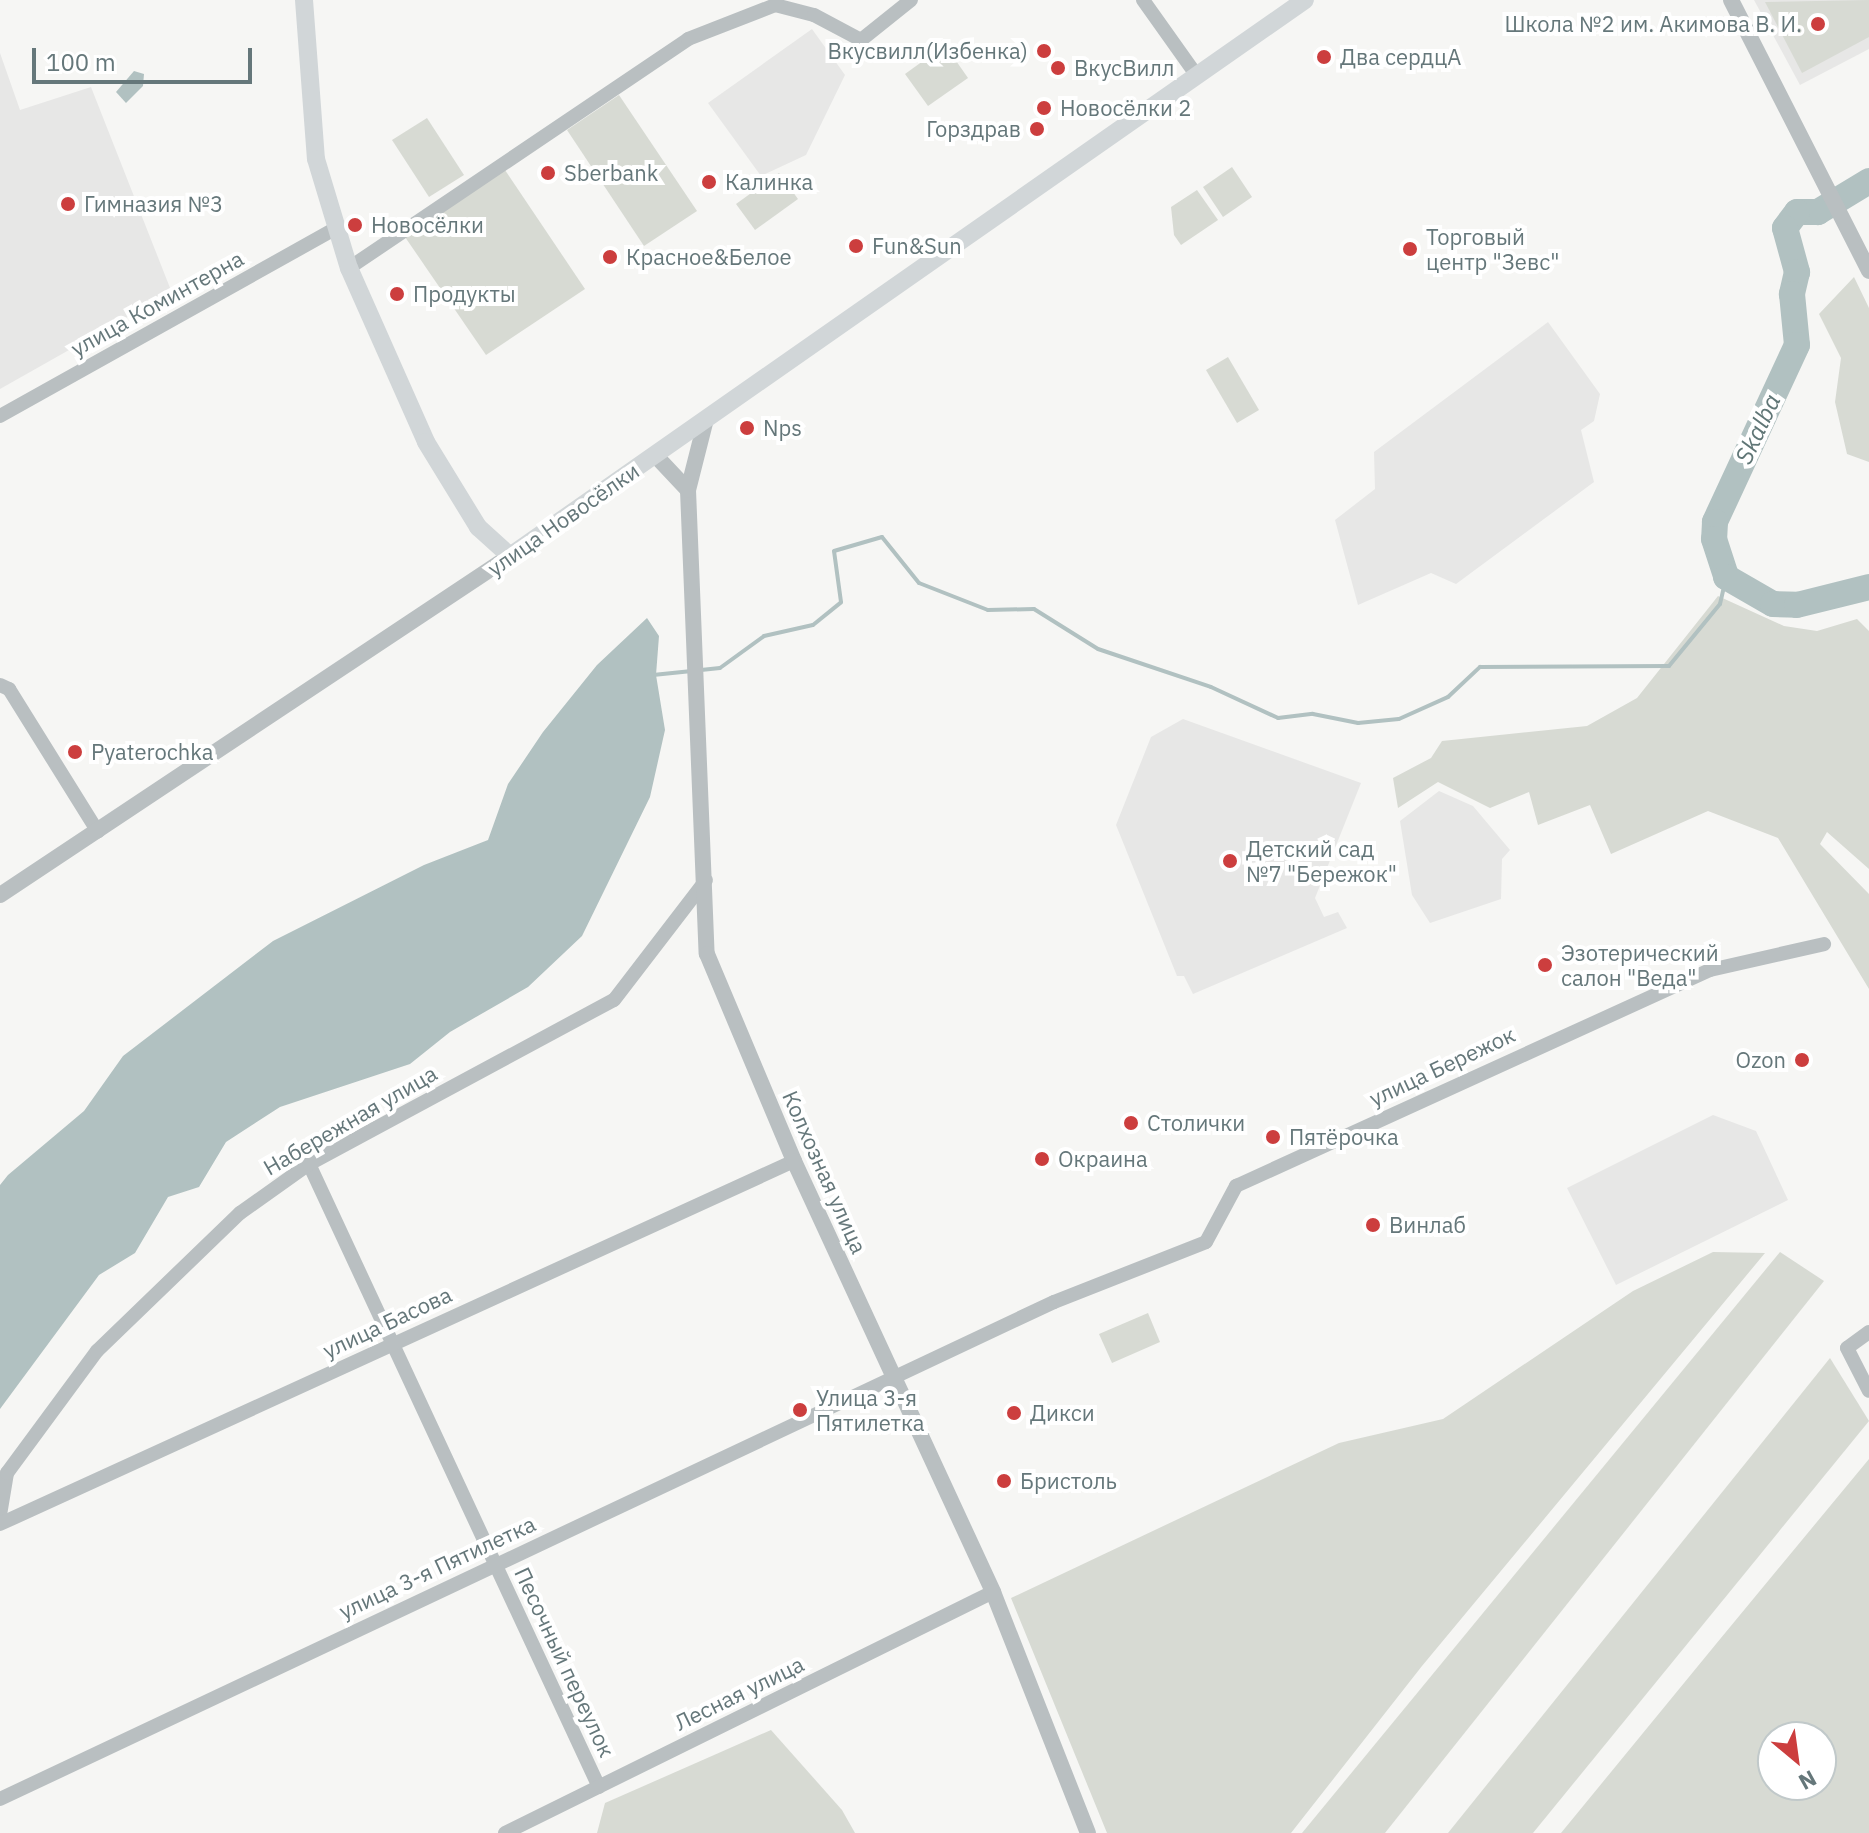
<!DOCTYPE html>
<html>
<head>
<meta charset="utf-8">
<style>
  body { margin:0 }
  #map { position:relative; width:1869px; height:1833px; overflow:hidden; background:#f6f6f4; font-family:"IBM Plex Sans",sans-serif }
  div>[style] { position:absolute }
  .built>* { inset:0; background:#e7e7e6 }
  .green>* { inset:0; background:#d7dad3 }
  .water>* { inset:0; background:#b1c1c1 }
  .stream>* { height:4px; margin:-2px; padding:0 2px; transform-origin:2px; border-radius:2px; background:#b1c1c1 }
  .river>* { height:26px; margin:-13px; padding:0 13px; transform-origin:13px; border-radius:13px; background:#b1c1c1 }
  .minor>* { height:14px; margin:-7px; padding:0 7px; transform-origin:7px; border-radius:7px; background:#b9bfc1 }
  .tertiary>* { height:16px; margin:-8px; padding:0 8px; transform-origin:8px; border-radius:8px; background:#b9bfc1 }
  .secondary>* { height:18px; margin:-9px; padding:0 9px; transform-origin:9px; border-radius:9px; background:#d1d6d8 }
  .dots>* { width:22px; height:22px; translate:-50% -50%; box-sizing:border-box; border:4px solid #fff; border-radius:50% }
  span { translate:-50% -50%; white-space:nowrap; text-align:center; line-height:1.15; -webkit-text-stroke:8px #fff; paint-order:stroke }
  .poi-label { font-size:22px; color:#65777a }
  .right { translate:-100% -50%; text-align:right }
  .left { translate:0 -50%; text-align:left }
  .street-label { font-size:22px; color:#65777a }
  .water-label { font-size:24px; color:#607676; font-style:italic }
  .north { position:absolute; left:1757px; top:1721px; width:80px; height:80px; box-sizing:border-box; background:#fff; border:2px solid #c1c9ca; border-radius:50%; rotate:151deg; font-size:22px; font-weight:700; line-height:32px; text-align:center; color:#65777a }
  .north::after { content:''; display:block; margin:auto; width:28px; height:36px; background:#cc3e3e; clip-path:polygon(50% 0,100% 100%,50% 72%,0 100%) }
  .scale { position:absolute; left:32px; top:48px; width:220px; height:36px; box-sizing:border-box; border:4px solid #65777a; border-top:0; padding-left:10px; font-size:24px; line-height:28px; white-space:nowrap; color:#65777a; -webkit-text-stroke:6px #fff; paint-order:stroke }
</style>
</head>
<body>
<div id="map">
  <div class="built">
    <div style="clip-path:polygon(1754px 0,1869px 0,1869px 49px,1800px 85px)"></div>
    <div style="clip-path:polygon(812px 29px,845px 75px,806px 155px,761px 176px,708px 103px)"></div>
    <div style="clip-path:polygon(0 53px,20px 110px,91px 87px,174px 298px,131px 315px,0 389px)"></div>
    <div style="clip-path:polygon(1548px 322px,1600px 394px,1594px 421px,1581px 430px,1594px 482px,1456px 584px,1431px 573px,1358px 605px,1335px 520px,1375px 489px,1374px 452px)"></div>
    <div style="clip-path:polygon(1183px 719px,1361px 783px,1315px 898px,1324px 917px,1338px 912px,1347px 928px,1193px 994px,1184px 976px,1177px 976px,1116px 825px,1151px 737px)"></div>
    <div style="clip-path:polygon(1439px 791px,1473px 806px,1510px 850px,1502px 859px,1501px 899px,1430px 923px,1412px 895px,1400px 821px)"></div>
    <div style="clip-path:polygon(1713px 1115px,1756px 1131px,1788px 1200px,1616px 1285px,1567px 1188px)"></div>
  </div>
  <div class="green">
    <div style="clip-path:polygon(1869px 0,1869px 37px,1802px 73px,1765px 2px)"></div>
    <div style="clip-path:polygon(945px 45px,968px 78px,928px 106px,905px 74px)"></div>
    <div style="clip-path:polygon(619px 95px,697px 211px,644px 246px,567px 130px)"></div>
    <div style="clip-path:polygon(427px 118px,464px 175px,429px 197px,392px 140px)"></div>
    <div style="clip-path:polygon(1232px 167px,1252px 197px,1223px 217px,1203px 187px)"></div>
    <div style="clip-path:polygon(505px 170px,585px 289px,486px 355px,405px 237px)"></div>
    <div style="clip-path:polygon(779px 173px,798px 199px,755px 230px,736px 204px)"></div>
    <div style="clip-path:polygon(1197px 190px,1218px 220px,1181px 245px,1174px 235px,1171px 207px)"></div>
    <div style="clip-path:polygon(1854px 277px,1869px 308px,1869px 462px,1847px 454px,1835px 402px,1841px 358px,1819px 314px)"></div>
    <div style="clip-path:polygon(1228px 357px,1259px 410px,1237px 423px,1206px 370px)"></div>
    <div style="clip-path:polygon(1718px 596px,1784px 626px,1817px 631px,1857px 619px,1869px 631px,1869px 869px,1827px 832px,1820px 844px,1869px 894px,1869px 989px,1778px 838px,1708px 811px,1611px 854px,1590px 805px,1538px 825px,1529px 792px,1490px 808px,1438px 782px,1398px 808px,1393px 778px,1431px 758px,1442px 741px,1587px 726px,1637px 698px)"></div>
    <div style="clip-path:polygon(1713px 1252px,1765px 1253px,1422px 1666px,1291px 1833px,1107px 1833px,1011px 1598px,1339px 1443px,1443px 1419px,1633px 1291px)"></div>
    <div style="clip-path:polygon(1780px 1252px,1824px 1281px,1385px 1833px,1302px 1833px)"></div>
    <div style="clip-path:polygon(1148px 1313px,1160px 1342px,1112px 1363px,1099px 1334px)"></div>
    <div style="clip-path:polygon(1830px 1358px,1869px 1421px,1533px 1833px,1448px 1833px)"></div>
    <div style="clip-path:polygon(evenodd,1869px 1459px,1869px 1833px,1561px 1833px,1716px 1644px,1869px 1459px,1821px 1737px,1821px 1785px,1773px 1785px,1773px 1737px,1821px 1737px)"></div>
    <div style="clip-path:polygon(771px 1730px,842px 1810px,855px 1833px,597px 1833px,605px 1803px)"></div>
  </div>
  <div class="water">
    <div style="clip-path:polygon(134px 71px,144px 74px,143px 86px,126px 103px,116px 92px)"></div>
    <div style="clip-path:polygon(647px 618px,659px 636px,656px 675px,665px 730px,650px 797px,582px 936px,528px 987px,450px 1032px,410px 1064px,280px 1107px,226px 1142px,199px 1187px,168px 1197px,135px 1253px,99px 1275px,0 1409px,0 1185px,8px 1175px,84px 1111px,123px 1056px,273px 941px,424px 865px,488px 840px,508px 784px,543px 732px,597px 665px)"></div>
  </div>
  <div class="stream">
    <div style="left:701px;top:670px;width:19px;rotate:-6deg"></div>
    <div style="left:720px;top:668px;width:54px;rotate:-36deg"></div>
    <div style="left:764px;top:636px;width:50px;rotate:-12.7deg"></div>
    <div style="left:813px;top:625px;width:36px;rotate:-39deg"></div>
    <div style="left:841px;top:602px;width:51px;rotate:-97.8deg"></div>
    <div style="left:834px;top:551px;width:50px;rotate:-16.3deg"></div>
    <div style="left:882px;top:537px;width:59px;rotate:51.2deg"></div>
    <div style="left:919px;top:583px;width:74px;rotate:21.4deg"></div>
    <div style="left:988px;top:610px;width:46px;rotate:-1.2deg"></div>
    <div style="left:1034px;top:609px;width:75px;rotate:32deg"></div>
    <div style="left:1098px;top:649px;width:119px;rotate:18.6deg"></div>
    <div style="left:1211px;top:687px;width:74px;rotate:24.8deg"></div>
    <div style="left:1278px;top:718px;width:35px;rotate:-7deg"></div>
    <div style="left:1313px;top:714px;width:46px;rotate:11.3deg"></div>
    <div style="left:1358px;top:723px;width:41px;rotate:-5.6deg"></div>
    <div style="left:1399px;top:719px;width:54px;rotate:-24.2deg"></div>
    <div style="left:1448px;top:697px;width:44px;rotate:-43.2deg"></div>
    <div style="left:1480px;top:667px;width:189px;rotate:-0.3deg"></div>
    <div style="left:1669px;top:666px;width:80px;rotate:-50.6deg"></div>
    <div style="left:1720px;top:604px;width:28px;rotate:-77deg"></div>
    <div style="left:653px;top:675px;width:39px;rotate:-6deg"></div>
  </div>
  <div class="river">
    <div style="left:1869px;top:181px;width:60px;rotate:148.7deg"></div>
    <div style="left:1818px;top:212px;width:21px;rotate:180deg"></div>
    <div style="left:1797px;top:212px;width:20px;rotate:127deg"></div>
    <div style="left:1785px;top:228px;width:46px;rotate:74.7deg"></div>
    <div style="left:1797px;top:272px;width:23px;rotate:103deg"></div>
    <div style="left:1792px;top:294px;width:51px;rotate:84.4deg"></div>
    <div style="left:1797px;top:345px;width:195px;rotate:114.9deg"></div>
    <div style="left:1715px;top:522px;width:17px;rotate:93deg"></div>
    <div style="left:1714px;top:539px;width:40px;rotate:72deg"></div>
    <div style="left:1726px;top:577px;width:54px;rotate:29.9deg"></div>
    <div style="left:1773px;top:604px;width:24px;rotate:2deg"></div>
    <div style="left:1797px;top:605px;width:74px;rotate:-14deg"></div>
  </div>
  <div class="minor">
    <div style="left:1143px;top:0;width:93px;rotate:54.6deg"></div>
    <div style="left:349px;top:268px;width:409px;rotate:-34deg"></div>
    <div style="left:688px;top:39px;width:93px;rotate:-21.3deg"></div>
    <div style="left:775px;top:5px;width:40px;rotate:14.4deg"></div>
    <div style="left:814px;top:15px;width:53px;rotate:28deg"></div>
    <div style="left:861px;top:40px;width:64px;rotate:-38.7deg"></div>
    <div style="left:0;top:416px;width:385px;rotate:-29.2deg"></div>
    <div style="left:0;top:685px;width:10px;rotate:24deg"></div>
    <div style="left:9px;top:689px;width:168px;rotate:58.1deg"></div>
    <div style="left:309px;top:1164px;width:687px;rotate:65.04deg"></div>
    <div style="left:1869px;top:1332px;width:27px;rotate:144deg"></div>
    <div style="left:1847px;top:1348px;width:48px;rotate:62.9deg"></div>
    <div style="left:0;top:1515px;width:43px;rotate:-80.5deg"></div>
    <div style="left:7px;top:1473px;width:152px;rotate:-53.6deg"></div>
    <div style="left:97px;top:1351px;width:199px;rotate:-44deg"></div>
    <div style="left:240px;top:1213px;width:85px;rotate:-35.4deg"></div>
    <div style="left:309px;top:1164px;width:346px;rotate:-28.3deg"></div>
    <div style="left:614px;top:1000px;width:151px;rotate:-52.5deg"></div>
    <div style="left:0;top:1524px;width:873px;rotate:-24.57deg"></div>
    <div style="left:0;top:1799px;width:1165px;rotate:-25.25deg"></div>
    <div style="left:1054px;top:1302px;width:163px;rotate:-21.5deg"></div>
    <div style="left:1206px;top:1242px;width:64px;rotate:-61.8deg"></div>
    <div style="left:1236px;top:1186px;width:521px;rotate:-24.5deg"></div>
    <div style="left:1710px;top:970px;width:117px;rotate:-12.8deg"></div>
    <div style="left:505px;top:1833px;width:544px;rotate:-26.28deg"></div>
  </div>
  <div class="tertiary">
    <div style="left:1731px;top:0;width:304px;rotate:63deg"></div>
    <div style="left:706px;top:419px;width:73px;rotate:104.2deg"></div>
    <div style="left:688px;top:490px;width:464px;rotate:87.7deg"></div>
    <div style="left:707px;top:954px;width:225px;rotate:67.2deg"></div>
    <div style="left:794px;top:1161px;width:475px;rotate:65.2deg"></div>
    <div style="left:993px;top:1592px;width:259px;rotate:68.5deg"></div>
    <div style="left:655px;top:455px;width:48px;rotate:46.7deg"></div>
    <div style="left:0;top:895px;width:612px;rotate:-33.61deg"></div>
  </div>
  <div class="secondary">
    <div style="left:304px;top:0;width:159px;rotate:85.7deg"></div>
    <div style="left:316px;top:159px;width:114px;rotate:73.2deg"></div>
    <div style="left:349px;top:268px;width:190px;rotate:66.1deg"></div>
    <div style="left:426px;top:442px;width:100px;rotate:58.5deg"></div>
    <div style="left:478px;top:527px;width:43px;rotate:42.2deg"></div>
    <div style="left:510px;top:556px;width:970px;rotate:-34.97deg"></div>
  </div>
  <div class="dots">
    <div style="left:1818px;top:24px;background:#cc3e3e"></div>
    <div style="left:1044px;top:51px;background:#cc3e3e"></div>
    <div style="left:1324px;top:57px;background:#cc3e3e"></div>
    <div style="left:1058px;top:68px;background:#cc3e3e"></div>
    <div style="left:1044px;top:108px;background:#cc3e3e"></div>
    <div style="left:1037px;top:129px;background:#cc3e3e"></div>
    <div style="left:548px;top:173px;background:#cc3e3e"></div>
    <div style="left:709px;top:182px;background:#cc3e3e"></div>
    <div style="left:68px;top:204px;background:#cc3e3e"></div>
    <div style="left:355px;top:225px;background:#cc3e3e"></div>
    <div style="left:856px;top:246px;background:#cc3e3e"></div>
    <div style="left:1410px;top:249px;background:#cc3e3e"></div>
    <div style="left:610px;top:257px;background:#cc3e3e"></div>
    <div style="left:397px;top:294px;background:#cc3e3e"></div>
    <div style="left:747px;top:428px;background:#cc3e3e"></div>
    <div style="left:75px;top:752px;background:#cc3e3e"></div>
    <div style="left:1230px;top:861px;background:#cc3e3e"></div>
    <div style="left:1545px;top:965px;background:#cc3e3e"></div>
    <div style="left:1802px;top:1060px;background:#cc3e3e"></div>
    <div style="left:1131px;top:1123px;background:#cc3e3e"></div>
    <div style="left:1273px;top:1137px;background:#cc3e3e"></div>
    <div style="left:1042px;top:1159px;background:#cc3e3e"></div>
    <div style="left:1373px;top:1225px;background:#cc3e3e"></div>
    <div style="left:800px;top:1410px;background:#cc3e3e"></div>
    <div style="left:1014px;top:1413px;background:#cc3e3e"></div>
    <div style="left:1004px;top:1481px;background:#cc3e3e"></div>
  </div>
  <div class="poi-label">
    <span class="right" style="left:1802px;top:24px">Школа №2 им. Акимова В. И.</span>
    <span class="right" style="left:1028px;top:51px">Вкусвилл(Избенка)</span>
    <span class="left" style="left:1340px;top:57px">Два сердцА</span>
    <span class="left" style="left:1074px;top:68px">ВкусВилл</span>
    <span class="left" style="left:1060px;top:108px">Новосёлки 2</span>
    <span class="right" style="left:1021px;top:129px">Горздрав</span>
    <span class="left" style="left:564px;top:173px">Sberbank</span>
    <span class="left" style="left:725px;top:182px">Калинка</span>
    <span class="left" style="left:84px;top:204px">Гимназия №3</span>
    <span class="left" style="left:371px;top:225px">Новосёлки</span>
    <span class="left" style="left:1426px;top:249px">Торговый<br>центр "Зевс"</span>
    <span class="left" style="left:872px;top:246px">Fun&amp;Sun</span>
    <span class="left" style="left:626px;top:257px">Красное&amp;Белое</span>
    <span class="left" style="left:413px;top:294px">Продукты</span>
    <span class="left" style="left:763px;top:428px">Nps</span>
    <span class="left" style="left:91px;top:752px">Pyaterochka</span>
    <span class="left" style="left:1246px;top:861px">Детский сад<br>№7 "Бережок"</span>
    <span class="left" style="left:1561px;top:965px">Эзотерический<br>салон "Веда"</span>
    <span class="right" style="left:1786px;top:1060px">Ozon</span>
    <span class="left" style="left:1147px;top:1123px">Столички</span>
    <span class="left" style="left:1289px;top:1137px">Пятёрочка</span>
    <span class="left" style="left:1058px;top:1159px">Окраина</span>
    <span class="left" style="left:1389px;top:1225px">Винлаб</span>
    <span class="left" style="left:816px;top:1410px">Улица 3-я<br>Пятилетка</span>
    <span class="left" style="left:1030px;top:1413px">Дикси</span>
    <span class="left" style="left:1020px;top:1481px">Бристоль</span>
  </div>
  <div class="street-label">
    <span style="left:157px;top:303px;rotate:-29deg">улица Коминтерна</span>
    <span style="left:563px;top:519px;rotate:-35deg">улица Новосёлки</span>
    <span style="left:1442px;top:1066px;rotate:-25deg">улица Бережок</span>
    <span style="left:350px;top:1120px;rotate:-30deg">Набережная улица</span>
    <span style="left:825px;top:1172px;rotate:66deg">Колхозная улица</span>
    <span style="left:387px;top:1322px;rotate:-25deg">улица Басова</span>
    <span style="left:437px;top:1567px;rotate:-25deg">улица 3-я Пятилетка</span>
    <span style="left:565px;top:1662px;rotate:65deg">Песочный переулок</span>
    <span style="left:739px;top:1693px;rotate:-26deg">Лесная улица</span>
  </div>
  <div class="water-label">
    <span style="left:1758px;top:429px;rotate:-65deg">Skalba</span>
  </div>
  <div class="north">N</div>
  <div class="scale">100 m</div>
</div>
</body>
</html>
